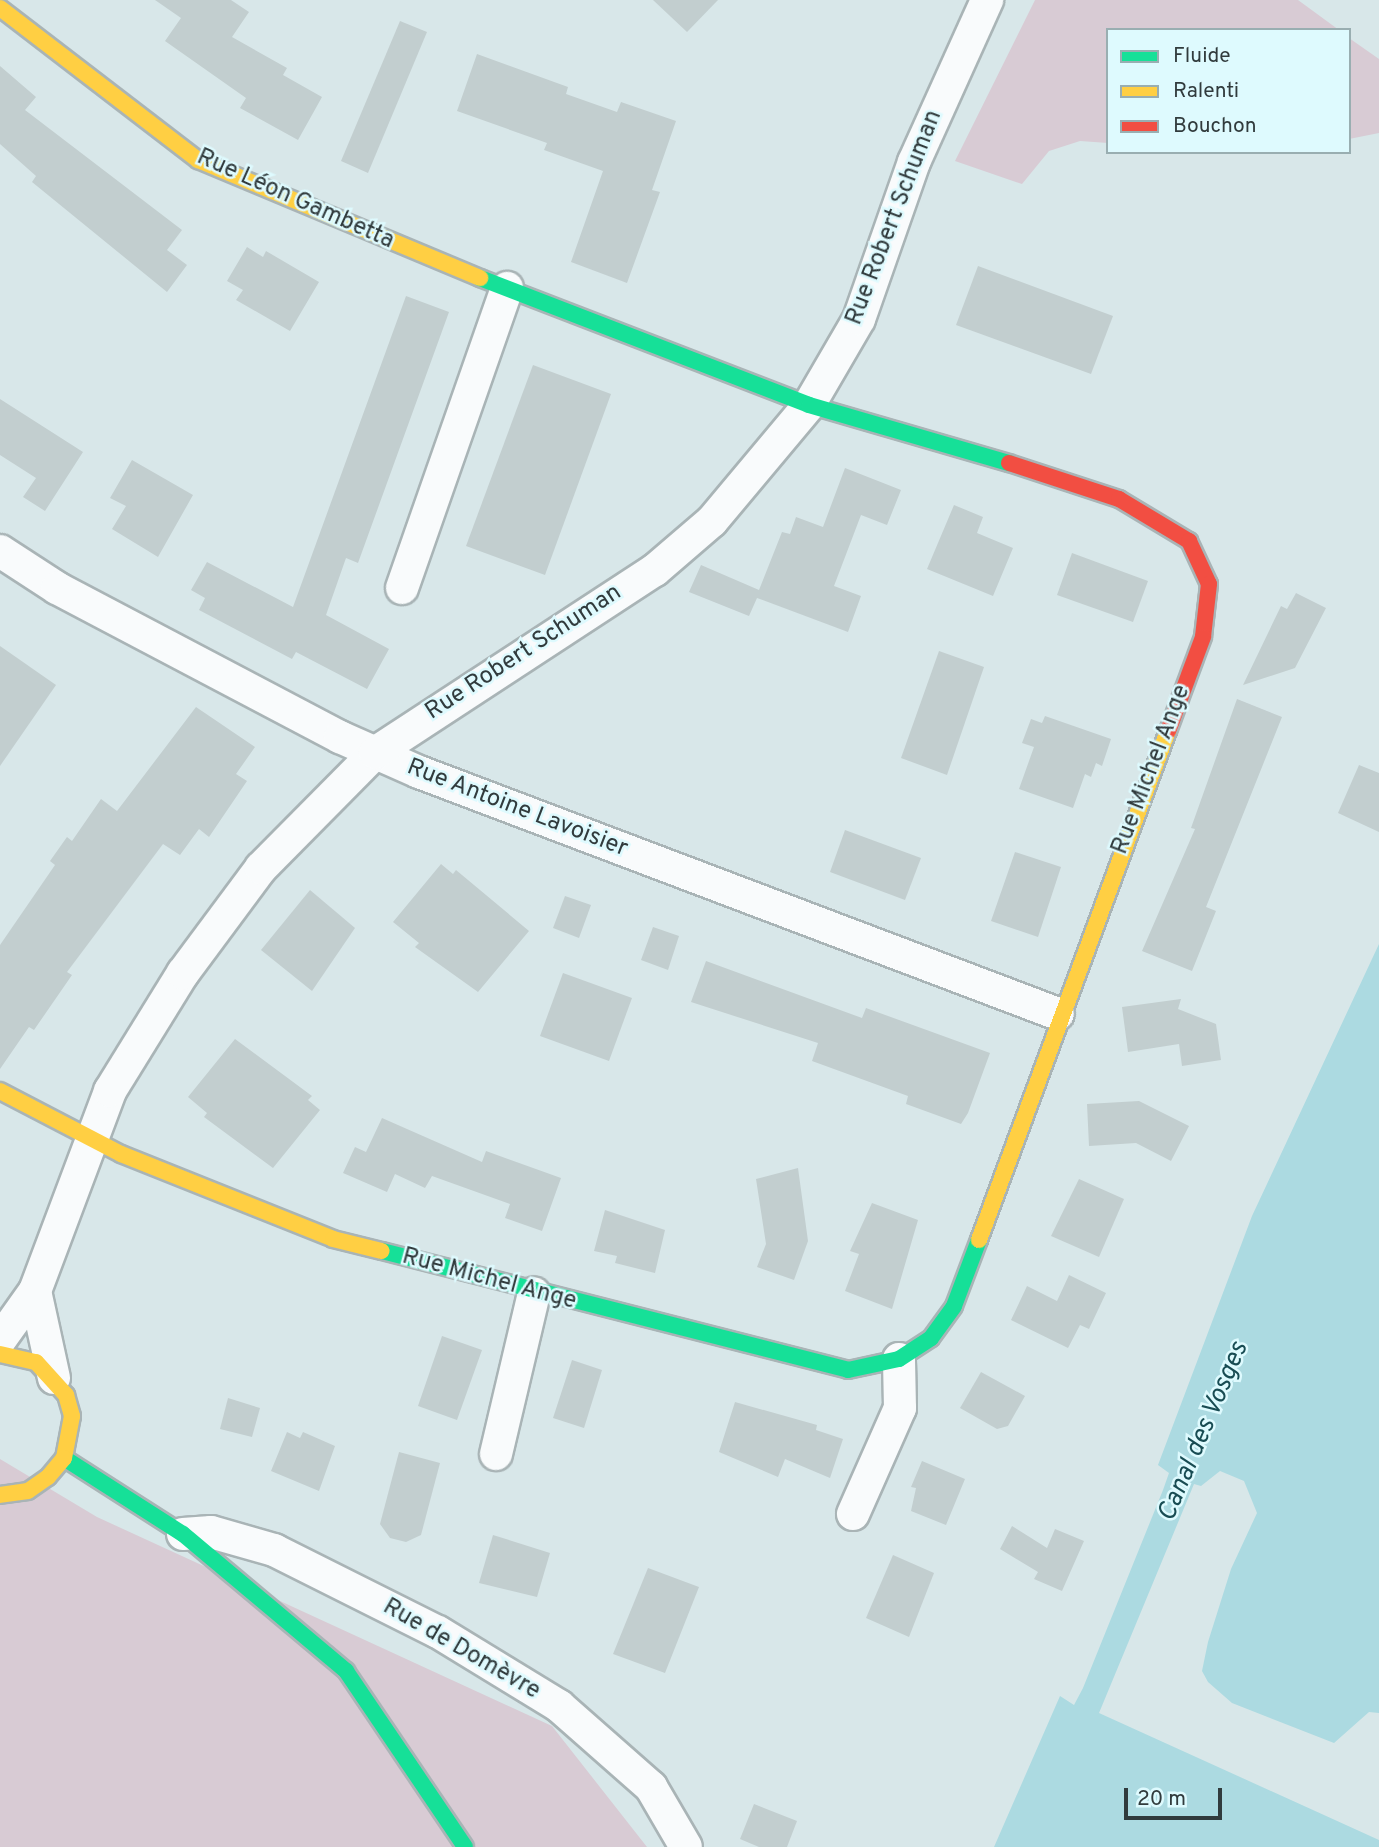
<!DOCTYPE html>
<html>
<head>
<meta charset="utf-8">
<style>
  body { margin:0 }
  #map { position:relative; width:1379px; height:1847px; overflow:hidden; background:#d8e7e9; font-family:Overpass,sans-serif }
  div>[style] { position:absolute }
  .green>* { inset:0; background:#d8cbd4 }
  .water>* { inset:0; background:#acdae1 }
  .building>* { inset:0; background:#c2cecf }
  .roads { filter:drop-shadow(2px 0 #a9b4b6) drop-shadow(-2px 0 #a9b4b6) drop-shadow(0 2px #a9b4b6) drop-shadow(0 -2px #a9b4b6) }
  .street>* { height:32px; margin:-16px; padding:0 16px; transform-origin:16px; border-radius:16px; background:#f9fbfc }
  .fast>* { height:16px; margin:-8px; padding:0 8px; transform-origin:8px; border-radius:8px; background:#16e098 }
  .slow>* { height:16px; margin:-8px; padding:0 8px; transform-origin:8px; border-radius:8px; background:#ffcf43 }
  .jam>* { height:16px; margin:-8px; padding:0 8px; transform-origin:8px; border-radius:8px; background:#f24e42 }
  span { translate:-50% -50%; white-space:nowrap; text-align:center; line-height:1.15; -webkit-text-stroke:5px #defafe; paint-order:stroke }
  .street-label { font-size:24px; color:#313b3d }
  .water-label { font-size:26px; color:#184c53; font-style:italic }
  .legend { position:absolute; left:1106px; top:28px; width:245px; height:126px; box-sizing:border-box; background:#defafe; border:2px solid #99aeb1; margin:0; padding:9px 12px; list-style:none; font-size:21px; color:#313b3d }
  .legend li { display:flex; align-items:center; gap:14px; height:35px }
  .legend b { width:35px; border:2px solid #99aeb1 }
  .scale { position:absolute; left:1124px; top:1788px; width:98px; height:32px; box-sizing:border-box; border:4px solid #313b3d; border-top:0; padding-left:9px; font-size:21px; line-height:24px; white-space:nowrap; color:#313b3d; -webkit-text-stroke:5px #defafe; paint-order:stroke }
</style>
</head>
<body>
<div id="map">
  <div class="green">
    <div style="clip-path:polygon(1035px 0,1298px 0,1339px 30px,1108px 30px,1108px 143px,1080px 141px,1049px 151px,1022px 184px,955px 161px)"></div>
    <div style="clip-path:polygon(1349px 38px,1379px 59px,1379px 133px,1349px 139px)"></div>
    <div style="clip-path:polygon(0 1459px,97px 1517px,552px 1726px,647px 1847px,0 1847px)"></div>
  </div>
  <div class="water">
    <div style="clip-path:polygon(1379px 944px,1379px 1713px,1369px 1712px,1334px 1743px,1232px 1703px,1208px 1682px,1202px 1671px,1208px 1642px,1231px 1569px,1257px 1513px,1244px 1481px,1220px 1471px,1201px 1486px,1194px 1484px,1099px 1713px,1379px 1840px,1379px 1847px,994px 1847px,1060px 1696px,1074px 1705px,1083px 1688px,1163px 1490px,1169px 1473px,1158px 1465px,1252px 1216px)"></div>
  </div>
  <div class="building">
    <div style="clip-path:polygon(155px 0,231px 0,249px 12px,232px 37px,287px 68px,283px 75px,322px 97px,298px 140px,240px 108px,246px 98px,165px 41px,181px 18px)"></div>
    <div style="clip-path:polygon(653px 0,718px 0,687px 32px)"></div>
    <div style="clip-path:polygon(400px 21px,427px 32px,368px 173px,341px 161px)"></div>
    <div style="clip-path:polygon(477px 54px,568px 87px,566px 94px,617px 112px,621px 102px,676px 121px,652px 190px,660px 192px,627px 283px,571px 262px,603px 171px,544px 150px,547px 143px,457px 111px)"></div>
    <div style="clip-path:polygon(0 66px,36px 97px,25px 110px,182px 230px,167px 250px,187px 265px,167px 292px,32px 182px,36px 176px,0 144px)"></div>
    <div style="clip-path:polygon(247px 247px,263px 257px,266px 251px,319px 282px,290px 331px,236px 300px,243px 290px,227px 281px)"></div>
    <div style="clip-path:polygon(978px 266px,1113px 316px,1091px 374px,956px 325px)"></div>
    <div style="clip-path:polygon(406px 296px,449px 312px,358px 563px,346px 558px,326px 615px,389px 649px,367px 689px,296px 652px,292px 659px,199px 610px,205px 598px,191px 590px,207px 562px,293px 607px)"></div>
    <div style="clip-path:polygon(533px 365px,611px 394px,545px 575px,466px 546px)"></div>
    <div style="clip-path:polygon(0 399px,83px 452px,45px 511px,23px 497px,36px 478px,0 455px)"></div>
    <div style="clip-path:polygon(132px 460px,193px 495px,158px 557px,112px 529px,126px 506px,110px 498px)"></div>
    <div style="clip-path:polygon(845px 468px,901px 490px,887px 525px,861px 515px,834px 586px,861px 596px,848px 632px,757px 598px,749px 616px,689px 592px,701px 565px,759px 590px,782px 532px,790px 534px,796px 517px,823px 527px)"></div>
    <div style="clip-path:polygon(954px 505px,983px 517px,977px 533px,1013px 548px,993px 596px,927px 569px)"></div>
    <div style="clip-path:polygon(1072px 553px,1148px 581px,1133px 622px,1057px 595px)"></div>
    <div style="clip-path:polygon(1296px 593px,1326px 608px,1295px 668px,1243px 685px,1281px 606px,1287px 609px)"></div>
    <div style="clip-path:polygon(0 646px,56px 685px,0 766px)"></div>
    <div style="clip-path:polygon(939px 651px,984px 667px,947px 775px,901px 758px)"></div>
    <div style="clip-path:polygon(1237px 699px,1282px 717px,1206px 907px,1216px 911px,1192px 971px,1142px 951px,1195px 829px,1191px 828px)"></div>
    <div style="clip-path:polygon(196px 707px,255px 747px,236px 774px,247px 781px,209px 837px,199px 829px,180px 855px,163px 844px,67px 972px,72px 975px,34px 1030px,29px 1027px,0 1069px,0 945px,55px 865px,50px 861px,67px 837px,72px 841px,101px 799px,117px 811px)"></div>
    <div style="clip-path:polygon(1045px 716px,1111px 739px,1102px 766px,1096px 763px,1091px 777px,1085px 774px,1073px 808px,1019px 789px,1034px 747px,1022px 743px,1031px 719px,1042px 723px)"></div>
    <div style="clip-path:polygon(1359px 765px,1379px 773px,1379px 832px,1338px 813px)"></div>
    <div style="clip-path:polygon(845px 830px,921px 858px,905px 900px,830px 872px)"></div>
    <div style="clip-path:polygon(1015px 852px,1061px 867px,1038px 937px,991px 921px)"></div>
    <div style="clip-path:polygon(441px 864px,453px 874px,456px 870px,529px 931px,478px 992px,415px 947px,419px 943px,393px 922px)"></div>
    <div style="clip-path:polygon(310px 890px,355px 928px,312px 991px,261px 950px)"></div>
    <div style="clip-path:polygon(565px 896px,591px 905px,579px 938px,553px 928px)"></div>
    <div style="clip-path:polygon(653px 927px,679px 936px,668px 970px,641px 960px)"></div>
    <div style="clip-path:polygon(706px 961px,862px 1018px,866px 1008px,990px 1053px,968px 1113px,961px 1124px,906px 1104px,908px 1096px,812px 1061px,818px 1043px,691px 1002px)"></div>
    <div style="clip-path:polygon(563px 973px,632px 998px,609px 1061px,540px 1036px)"></div>
    <div style="clip-path:polygon(1181px 999px,1178px 1009px,1216px 1024px,1221px 1060px,1182px 1066px,1179px 1044px,1128px 1052px,1122px 1007px)"></div>
    <div style="clip-path:polygon(235px 1039px,312px 1096px,308px 1100px,320px 1110px,273px 1168px,204px 1117px,207px 1113px,188px 1097px)"></div>
    <div style="clip-path:polygon(1139px 1101px,1189px 1126px,1171px 1161px,1136px 1143px,1089px 1146px,1087px 1104px)"></div>
    <div style="clip-path:polygon(382px 1118px,482px 1162px,486px 1151px,561px 1178px,542px 1231px,505px 1218px,510px 1204px,432px 1176px,425px 1188px,395px 1174px,387px 1192px,343px 1173px,355px 1147px,366px 1152px)"></div>
    <div style="clip-path:polygon(798px 1168px,808px 1241px,794px 1280px,757px 1267px,766px 1244px,756px 1179px)"></div>
    <div style="clip-path:polygon(1079px 1179px,1124px 1199px,1099px 1257px,1051px 1236px)"></div>
    <div style="clip-path:polygon(872px 1203px,918px 1220px,892px 1309px,845px 1291px,859px 1254px,850px 1251px)"></div>
    <div style="clip-path:polygon(605px 1210px,665px 1230px,655px 1273px,615px 1263px,617px 1256px,594px 1251px)"></div>
    <div style="clip-path:polygon(1069px 1275px,1106px 1293px,1089px 1329px,1080px 1325px,1068px 1348px,1011px 1320px,1027px 1286px,1057px 1301px)"></div>
    <div style="clip-path:polygon(442px 1336px,482px 1350px,457px 1420px,418px 1406px)"></div>
    <div style="clip-path:polygon(572px 1360px,602px 1370px,584px 1428px,553px 1418px)"></div>
    <div style="clip-path:polygon(981px 1372px,1025px 1396px,1008px 1426px,997px 1429px,960px 1408px)"></div>
    <div style="clip-path:polygon(228px 1398px,260px 1408px,252px 1437px,220px 1429px)"></div>
    <div style="clip-path:polygon(735px 1402px,817px 1425px,816px 1430px,843px 1439px,830px 1478px,785px 1459px,778px 1477px,719px 1452px)"></div>
    <div style="clip-path:polygon(287px 1432px,300px 1438px,303px 1432px,335px 1446px,319px 1491px,271px 1471px)"></div>
    <div style="clip-path:polygon(399px 1452px,440px 1463px,421px 1535px,406px 1542px,390px 1538px,380px 1524px)"></div>
    <div style="clip-path:polygon(922px 1461px,965px 1479px,946px 1525px,911px 1511px,916px 1488px,911px 1487px)"></div>
    <div style="clip-path:polygon(1012px 1526px,1047px 1548px,1055px 1529px,1084px 1541px,1062px 1591px,1034px 1579px,1038px 1572px,1000px 1549px)"></div>
    <div style="clip-path:polygon(493px 1535px,550px 1553px,537px 1597px,479px 1583px)"></div>
    <div style="clip-path:polygon(893px 1555px,934px 1573px,909px 1637px,866px 1618px)"></div>
    <div style="clip-path:polygon(648px 1568px,699px 1587px,665px 1673px,613px 1654px)"></div>
    <div style="clip-path:polygon(754px 1804px,797px 1821px,787px 1847px,759px 1847px,740px 1839px)"></div>
  </div>
  <div class="roads">
    <div class="street">
      <div style="left:0;top:551px;width:68px;rotate:33deg"></div>
      <div style="left:57px;top:588px;width:320px;rotate:27.8deg"></div>
      <div style="left:340px;top:737px;width:86px;rotate:23.9deg"></div>
      <div style="left:419px;top:772px;width:683px;rotate:20.74deg"></div>
      <div style="left:402px;top:588px;width:318px;rotate:-70.7deg"></div>
      <div style="left:35px;top:1291px;width:89px;rotate:77.7deg"></div>
      <div style="left:0;top:1340px;width:60px;rotate:-54.5deg"></div>
      <div style="left:35px;top:1291px;width:214px;rotate:-69.4deg"></div>
      <div style="left:110px;top:1091px;width:139px;rotate:-58.3deg"></div>
      <div style="left:183px;top:973px;width:131px;rotate:-53.4deg"></div>
      <div style="left:261px;top:868px;width:162px;rotate:-45.3deg"></div>
      <div style="left:375px;top:753px;width:334px;rotate:-33.2deg"></div>
      <div style="left:655px;top:570px;width:75px;rotate:-40.7deg"></div>
      <div style="left:712px;top:521px;width:151px;rotate:-50.1deg"></div>
      <div style="left:809px;top:405px;width:99px;rotate:-59.8deg"></div>
      <div style="left:859px;top:319px;width:166px;rotate:-70.7deg"></div>
      <div style="left:914px;top:162px;width:178px;rotate:-65.7deg"></div>
      <div style="left:496px;top:1454px;width:165px;rotate:-76.7deg"></div>
      <div style="left:853px;top:1514px;width:116px;rotate:-66.1deg"></div>
      <div style="left:900px;top:1408px;width:49px;rotate:-91.2deg"></div>
      <div style="left:183px;top:1534px;width:28px;rotate:-4deg"></div>
      <div style="left:211px;top:1532px;width:66px;rotate:15.9deg"></div>
      <div style="left:274px;top:1550px;width:183px;rotate:26.6deg"></div>
      <div style="left:438px;top:1632px;width:142px;rotate:31.4deg"></div>
      <div style="left:559px;top:1706px;width:123px;rotate:41.4deg"></div>
      <div style="left:651px;top:1787px;width:69px;rotate:59.7deg"></div>
    </div>
    <div class="fast">
      <div style="left:480px;top:278px;width:353px;rotate:21.1deg"></div>
      <div style="left:809px;top:405px;width:208px;rotate:16.2deg"></div>
      <div style="left:382px;top:1251px;width:481px;rotate:14.3deg"></div>
      <div style="left:848px;top:1370px;width:52px;rotate:-12.2deg"></div>
      <div style="left:899px;top:1359px;width:38px;rotate:-33deg"></div>
      <div style="left:931px;top:1338px;width:39px;rotate:-54deg"></div>
      <div style="left:954px;top:1306px;width:71px;rotate:-69.3deg"></div>
      <div style="left:64px;top:1458px;width:141px;rotate:32.6deg"></div>
      <div style="left:183px;top:1534px;width:213px;rotate:40deg"></div>
      <div style="left:346px;top:1671px;width:212px;rotate:55.9deg"></div>
    </div>
    <div class="slow">
      <div style="left:0;top:8px;width:250px;rotate:37.5deg"></div>
      <div style="left:198px;top:160px;width:306px;rotate:22.7deg"></div>
      <div style="left:0;top:1091px;width:136px;rotate:27.5deg"></div>
      <div style="left:121px;top:1154px;width:228px;rotate:21.8deg"></div>
      <div style="left:333px;top:1239px;width:50px;rotate:13.8deg"></div>
      <div style="left:979px;top:1240px;width:543px;rotate:-69.63deg"></div>
      <div style="left:0;top:1354px;width:37px;rotate:13deg"></div>
      <div style="left:36px;top:1362px;width:45px;rotate:47.7deg"></div>
      <div style="left:66px;top:1395px;width:22px;rotate:74deg"></div>
      <div style="left:72px;top:1416px;width:43px;rotate:100.8deg"></div>
      <div style="left:64px;top:1458px;width:25px;rotate:130deg"></div>
      <div style="left:48px;top:1477px;width:24px;rotate:145deg"></div>
      <div style="left:28px;top:1491px;width:28px;rotate:172deg"></div>
    </div>
    <div class="jam">
      <div style="left:1009px;top:463px;width:116px;rotate:18.1deg"></div>
      <div style="left:1119px;top:499px;width:82px;rotate:31deg"></div>
      <div style="left:1189px;top:541px;width:47px;rotate:65.1deg"></div>
      <div style="left:1209px;top:584px;width:53px;rotate:96.5deg"></div>
      <div style="left:1203px;top:637px;width:100px;rotate:110.4deg"></div>
    </div>
  </div>
  <div class="street-label">
    <span style="left:295px;top:200px;rotate:24deg">Rue Léon Gambetta</span>
    <span style="left:895px;top:218px;rotate:-69deg">Rue Robert Schuman</span>
    <span style="left:524px;top:653px;rotate:-33deg">Rue Robert Schuman</span>
    <span style="left:1152px;top:770px;rotate:-69deg">Rue Michel Ange</span>
    <span style="left:517px;top:809px;rotate:21deg">Rue Antoine Lavoisier</span>
    <span style="left:489px;top:1280px;rotate:15deg">Rue Michel Ange</span>
    <span style="left:461px;top:1650px;rotate:30deg">Rue de Domèvre</span>
  </div>
  <div class="water-label">
    <span style="left:1204px;top:1432px;rotate:-67deg">Canal des Vosges</span>
  </div>
  <ul class="legend">
  <li><b style="height:9px;background:#16e098"></b>Fluide</li>
  <li><b style="height:9px;background:#ffcf43"></b>Ralenti</li>
  <li><b style="height:9px;background:#f24e42"></b>Bouchon</li>
  </ul>
  <div class="scale">20 m</div>
</div>
</body>
</html>
